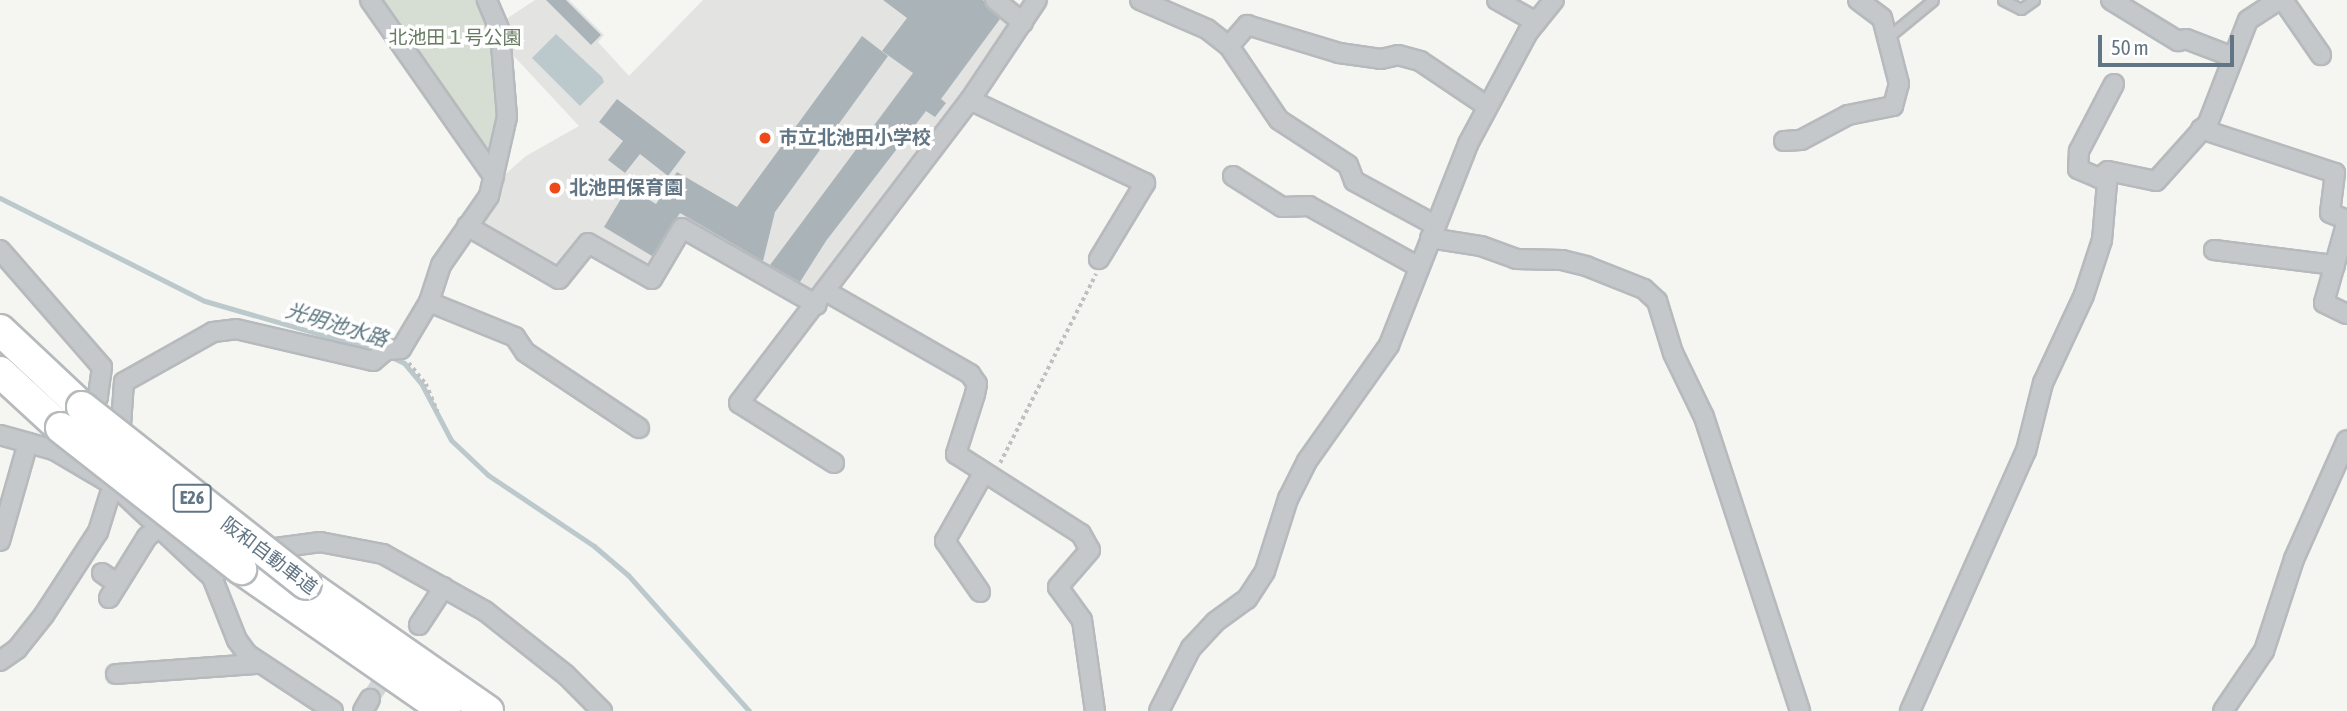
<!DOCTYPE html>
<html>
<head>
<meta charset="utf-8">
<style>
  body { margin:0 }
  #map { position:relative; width:2347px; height:711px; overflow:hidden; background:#f5f5f1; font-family:"Asap Condensed","Noto Sans JP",sans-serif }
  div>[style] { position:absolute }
  .built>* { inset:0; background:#e3e4e2 }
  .green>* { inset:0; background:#d6ddd2 }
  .water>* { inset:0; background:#bbc8cc }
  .stream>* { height:5px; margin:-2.5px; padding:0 2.5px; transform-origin:2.5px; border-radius:2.5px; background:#bbc8cc }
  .building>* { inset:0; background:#aab3b8 }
  .minor-tunnel>* { height:18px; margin-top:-9px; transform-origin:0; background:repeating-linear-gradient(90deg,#d0d5d6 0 18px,transparent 0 27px) }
  .path>* { height:3.5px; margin-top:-1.75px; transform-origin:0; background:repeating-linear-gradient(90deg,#bec0c2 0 3.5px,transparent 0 7px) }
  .roads { filter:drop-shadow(2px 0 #b6babd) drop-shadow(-2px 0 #b6babd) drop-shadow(0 2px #b6babd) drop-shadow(0 -2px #b6babd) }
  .service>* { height:9px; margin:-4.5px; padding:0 4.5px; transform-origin:4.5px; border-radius:4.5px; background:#c4c8cb }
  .minor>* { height:18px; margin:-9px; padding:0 9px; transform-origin:9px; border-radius:9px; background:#c4c8cb }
  .motorway>* { height:30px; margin:-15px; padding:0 15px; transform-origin:15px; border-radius:15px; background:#fff }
  .bridges { filter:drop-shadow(2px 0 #b6babd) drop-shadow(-2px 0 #b6babd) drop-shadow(0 2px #b6babd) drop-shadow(0 -2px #b6babd) }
  .motorway-bridge>* { height:30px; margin:-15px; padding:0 15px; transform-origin:15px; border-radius:15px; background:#fff }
  .dots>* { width:19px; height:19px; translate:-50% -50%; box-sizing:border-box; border:4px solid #fff; border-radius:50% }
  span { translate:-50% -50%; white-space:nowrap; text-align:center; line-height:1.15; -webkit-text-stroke:7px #fff; paint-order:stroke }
  .shield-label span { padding:2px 5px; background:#fff; border:2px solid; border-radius:5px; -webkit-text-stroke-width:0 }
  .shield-label { font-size:18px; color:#627584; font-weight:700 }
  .park-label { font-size:19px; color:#677b61 }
  .poi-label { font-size:19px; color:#627584; font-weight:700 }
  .left { translate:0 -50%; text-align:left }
  .street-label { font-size:19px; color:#627584 }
  .water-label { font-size:21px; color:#5e7881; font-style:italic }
  .scale { position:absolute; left:2098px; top:35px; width:136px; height:32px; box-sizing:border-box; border:4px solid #627584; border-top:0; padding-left:9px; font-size:21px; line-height:24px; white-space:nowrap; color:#627584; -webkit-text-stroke:5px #fff; paint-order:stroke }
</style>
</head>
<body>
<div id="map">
  <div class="built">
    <div style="clip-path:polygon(535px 0,569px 0,604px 35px,598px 42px,629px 76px,703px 0,988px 0,1017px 27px,822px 291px,808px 295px,681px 222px,652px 269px,644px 271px,585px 234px,562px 268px,552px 271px,478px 226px,495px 200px,503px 176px,526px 156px,579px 126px,510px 52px,503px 21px)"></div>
  </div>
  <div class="green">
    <div style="clip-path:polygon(381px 0,480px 0,492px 22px,498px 114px,494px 148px,486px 149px)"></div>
  </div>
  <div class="water">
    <div style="clip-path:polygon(556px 34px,602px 77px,604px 82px,580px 106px,532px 58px)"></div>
  </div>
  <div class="stream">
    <div style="left:0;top:198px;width:229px;rotate:26.7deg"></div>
    <div style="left:205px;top:301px;width:180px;rotate:16.1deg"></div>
    <div style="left:387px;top:355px;width:19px;rotate:25deg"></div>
    <div style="left:404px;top:363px;width:26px;rotate:50deg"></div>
    <div style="left:421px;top:383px;width:64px;rotate:62.2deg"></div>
    <div style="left:451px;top:440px;width:51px;rotate:43.4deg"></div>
    <div style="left:488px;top:475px;width:128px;rotate:33.8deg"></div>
    <div style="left:594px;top:546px;width:45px;rotate:40.5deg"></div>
    <div style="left:628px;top:575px;width:182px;rotate:48.3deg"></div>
  </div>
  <div class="building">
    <div style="clip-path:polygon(546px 0,566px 0,601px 35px,591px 45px)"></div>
    <div style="clip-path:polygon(883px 0,983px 0,1000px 19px,941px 99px,946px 103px,935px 117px,926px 111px,826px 241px,800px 282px,770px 265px,913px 73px,882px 51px,907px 18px)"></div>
    <div style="clip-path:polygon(862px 36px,888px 56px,775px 212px,763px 261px,680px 213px,652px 256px,604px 227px,628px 187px,656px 204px,677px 172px,737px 207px)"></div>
    <div style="clip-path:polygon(617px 99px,686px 152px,668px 176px,640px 154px,625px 173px,608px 160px,623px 141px,599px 122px)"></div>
  </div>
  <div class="minor-tunnel">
    <div style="left:370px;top:699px;width:89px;rotate:-56.5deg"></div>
  </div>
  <div class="path">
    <div style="left:409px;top:363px;width:27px;rotate:51deg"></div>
    <div style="left:426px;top:384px;width:30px;rotate:67deg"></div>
    <div style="left:1000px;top:463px;width:212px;rotate:-63.1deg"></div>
  </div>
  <div class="roads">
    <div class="service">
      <div style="left:2003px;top:0;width:20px;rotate:27deg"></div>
      <div style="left:2021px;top:9px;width:16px;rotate:-35deg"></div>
      <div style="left:1888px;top:37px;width:58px;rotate:-39.4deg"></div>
    </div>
    <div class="minor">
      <div style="left:370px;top:0;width:216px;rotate:55deg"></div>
      <div style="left:995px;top:0;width:36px;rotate:39deg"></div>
      <div style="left:1140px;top:0;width:73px;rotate:23.4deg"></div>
      <div style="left:1207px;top:29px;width:28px;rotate:38deg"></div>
      <div style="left:1229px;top:46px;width:89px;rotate:56deg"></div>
      <div style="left:1279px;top:120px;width:82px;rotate:33.1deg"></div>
      <div style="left:1348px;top:165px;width:17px;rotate:69deg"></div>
      <div style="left:1354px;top:181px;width:92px;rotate:28.5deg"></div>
      <div style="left:1497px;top:0;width:45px;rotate:29.4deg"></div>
      <div style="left:2111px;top:0;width:79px;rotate:31.5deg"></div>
      <div style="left:2178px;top:41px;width:8px;rotate:-14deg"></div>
      <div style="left:2186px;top:39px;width:50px;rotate:21deg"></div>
      <div style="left:2283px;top:0;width:67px;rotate:55.4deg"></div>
      <div style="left:1229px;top:46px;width:28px;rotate:-49deg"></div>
      <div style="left:1247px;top:25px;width:96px;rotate:16.9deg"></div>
      <div style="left:1339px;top:53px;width:42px;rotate:8.1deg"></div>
      <div style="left:1381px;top:59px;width:17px;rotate:-13deg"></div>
      <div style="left:1398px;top:55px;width:23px;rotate:15deg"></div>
      <div style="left:1420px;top:61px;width:81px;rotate:33.9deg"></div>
      <div style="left:2114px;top:84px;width:76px;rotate:117.6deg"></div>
      <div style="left:2079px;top:151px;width:18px;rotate:93deg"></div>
      <div style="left:2078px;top:169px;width:23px;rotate:23deg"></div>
      <div style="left:2099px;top:178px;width:11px;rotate:-38deg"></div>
      <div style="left:2108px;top:171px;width:49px;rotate:11.8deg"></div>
      <div style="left:2156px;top:181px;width:78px;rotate:-48.1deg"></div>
      <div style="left:2208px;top:123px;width:110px;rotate:-68.8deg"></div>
      <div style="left:2248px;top:20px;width:37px;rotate:-33deg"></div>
      <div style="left:970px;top:100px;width:194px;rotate:25.4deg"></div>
      <div style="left:1145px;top:183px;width:89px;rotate:121.2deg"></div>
      <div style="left:2201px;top:129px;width:141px;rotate:18.2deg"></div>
      <div style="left:2335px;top:173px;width:40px;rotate:97.1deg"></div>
      <div style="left:2330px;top:213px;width:18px;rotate:22deg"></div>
      <div style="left:1784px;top:141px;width:17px;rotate:-3deg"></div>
      <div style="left:1801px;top:140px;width:53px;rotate:-28deg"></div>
      <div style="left:1848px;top:115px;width:46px;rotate:-11.3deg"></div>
      <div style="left:1893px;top:106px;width:23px;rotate:-75deg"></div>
      <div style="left:1899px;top:84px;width:68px;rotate:-104.4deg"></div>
      <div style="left:1882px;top:18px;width:30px;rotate:-143deg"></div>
      <div style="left:1233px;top:176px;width:58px;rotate:32.3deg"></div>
      <div style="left:1282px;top:207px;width:27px;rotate:-2deg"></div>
      <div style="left:1309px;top:206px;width:126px;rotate:29deg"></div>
      <div style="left:2347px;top:221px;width:85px;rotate:105.7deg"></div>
      <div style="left:2324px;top:303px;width:25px;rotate:26deg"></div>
      <div style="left:467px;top:226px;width:106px;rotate:29.9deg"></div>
      <div style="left:559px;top:279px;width:46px;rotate:-51.1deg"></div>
      <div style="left:588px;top:243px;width:73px;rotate:29.4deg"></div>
      <div style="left:652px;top:279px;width:59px;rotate:-59.5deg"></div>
      <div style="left:682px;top:228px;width:155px;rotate:29.7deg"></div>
      <div style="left:1430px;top:238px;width:52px;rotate:8.9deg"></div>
      <div style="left:1481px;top:246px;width:37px;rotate:20deg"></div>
      <div style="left:1516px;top:259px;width:46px;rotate:1.2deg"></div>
      <div style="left:1562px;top:260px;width:25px;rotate:14deg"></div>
      <div style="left:1586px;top:266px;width:62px;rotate:21.6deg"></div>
      <div style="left:1644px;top:289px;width:18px;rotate:43deg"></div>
      <div style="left:1657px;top:301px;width:54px;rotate:72.9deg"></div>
      <div style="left:1673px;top:353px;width:71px;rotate:64.2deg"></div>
      <div style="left:1704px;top:417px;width:309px;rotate:71.9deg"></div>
      <div style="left:0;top:250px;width:155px;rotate:48.9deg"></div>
      <div style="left:102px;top:367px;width:30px;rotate:98deg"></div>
      <div style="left:98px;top:397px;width:25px;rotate:124deg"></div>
      <div style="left:2214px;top:250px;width:122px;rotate:7.1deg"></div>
      <div style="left:827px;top:292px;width:165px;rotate:29.8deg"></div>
      <div style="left:970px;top:374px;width:12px;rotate:55deg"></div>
      <div style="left:977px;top:384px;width:10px;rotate:101deg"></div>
      <div style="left:975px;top:394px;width:63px;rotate:107.6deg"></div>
      <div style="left:956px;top:454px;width:148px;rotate:32.6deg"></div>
      <div style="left:1081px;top:534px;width:18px;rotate:61deg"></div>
      <div style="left:1090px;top:550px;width:49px;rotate:130.9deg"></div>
      <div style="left:1058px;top:587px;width:41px;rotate:54deg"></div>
      <div style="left:1082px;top:620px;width:92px;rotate:81.9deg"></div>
      <div style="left:429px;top:302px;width:93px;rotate:22.1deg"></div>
      <div style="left:515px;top:337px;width:18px;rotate:56deg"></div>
      <div style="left:525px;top:352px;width:137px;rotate:33.7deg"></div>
      <div style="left:0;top:435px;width:56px;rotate:15.5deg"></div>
      <div style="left:54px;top:450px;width:71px;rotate:30.5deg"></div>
      <div style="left:115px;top:486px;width:133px;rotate:43.2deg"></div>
      <div style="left:212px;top:577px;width:68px;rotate:68.4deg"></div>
      <div style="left:237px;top:640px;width:17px;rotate:54deg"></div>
      <div style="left:247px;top:654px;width:103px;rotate:33.5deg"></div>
      <div style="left:120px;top:440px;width:58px;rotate:-86.1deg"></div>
      <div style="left:124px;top:382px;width:102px;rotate:-29.3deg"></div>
      <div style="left:213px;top:332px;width:23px;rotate:-7deg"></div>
      <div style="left:236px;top:329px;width:141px;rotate:13.1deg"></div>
      <div style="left:373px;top:361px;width:17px;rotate:-40deg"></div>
      <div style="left:386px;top:350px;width:15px;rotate:-4deg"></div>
      <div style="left:401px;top:349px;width:55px;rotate:-59.2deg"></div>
      <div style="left:429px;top:302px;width:39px;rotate:-72deg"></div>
      <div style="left:441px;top:265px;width:84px;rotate:-55.2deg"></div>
      <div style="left:489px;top:196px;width:81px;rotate:-77.2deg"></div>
      <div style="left:507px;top:117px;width:86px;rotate:-94.7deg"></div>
      <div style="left:500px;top:31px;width:34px;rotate:-113deg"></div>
      <div style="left:834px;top:463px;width:112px;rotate:-147.7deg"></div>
      <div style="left:739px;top:403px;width:381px;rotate:-52.7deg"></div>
      <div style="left:970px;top:100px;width:120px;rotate:-56.2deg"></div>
      <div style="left:0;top:541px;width:102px;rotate:-74.1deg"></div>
      <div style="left:261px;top:550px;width:60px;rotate:-7.7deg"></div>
      <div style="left:320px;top:542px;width:64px;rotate:10.8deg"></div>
      <div style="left:383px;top:554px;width:117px;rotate:29.2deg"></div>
      <div style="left:485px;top:611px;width:103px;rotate:38.3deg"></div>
      <div style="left:566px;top:675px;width:51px;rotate:45deg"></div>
      <div style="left:102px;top:573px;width:19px;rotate:35deg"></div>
      <div style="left:212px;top:577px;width:31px;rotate:-45deg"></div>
      <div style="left:980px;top:592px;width:62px;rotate:-124.5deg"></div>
      <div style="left:945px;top:541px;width:79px;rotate:-60.5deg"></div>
      <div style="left:109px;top:598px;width:72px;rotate:-58.1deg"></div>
      <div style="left:147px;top:537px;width:13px;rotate:-39deg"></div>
      <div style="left:419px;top:625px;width:45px;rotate:-56.7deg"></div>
      <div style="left:0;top:661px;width:21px;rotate:-35deg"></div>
      <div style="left:17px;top:649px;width:43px;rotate:-51.5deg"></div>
      <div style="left:44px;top:615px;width:99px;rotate:-57deg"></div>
      <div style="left:98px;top:532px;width:67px;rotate:-72.6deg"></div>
      <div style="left:116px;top:674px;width:141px;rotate:-4.1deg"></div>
      <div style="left:363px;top:711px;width:14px;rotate:-60deg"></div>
      <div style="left:1159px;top:711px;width:71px;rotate:-63.1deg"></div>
      <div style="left:1191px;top:648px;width:35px;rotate:-47deg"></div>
      <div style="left:1215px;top:622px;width:39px;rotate:-36deg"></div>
      <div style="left:1247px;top:599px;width:33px;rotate:-57deg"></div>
      <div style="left:1265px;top:571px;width:76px;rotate:-72.3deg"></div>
      <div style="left:1288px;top:499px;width:42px;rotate:-63.4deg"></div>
      <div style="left:1307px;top:461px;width:142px;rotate:-54.7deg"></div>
      <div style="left:1389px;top:345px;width:216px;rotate:-68.5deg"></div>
      <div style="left:1468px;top:144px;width:127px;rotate:-61.8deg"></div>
      <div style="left:1528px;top:32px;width:41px;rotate:-50.9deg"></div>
      <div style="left:1910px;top:711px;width:285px;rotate:-66deg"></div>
      <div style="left:2026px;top:451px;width:70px;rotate:-76deg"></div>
      <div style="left:2043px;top:383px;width:97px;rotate:-65deg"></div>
      <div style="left:2084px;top:295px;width:58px;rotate:-71.9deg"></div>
      <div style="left:2102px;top:240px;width:69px;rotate:-85deg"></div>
      <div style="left:2223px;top:711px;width:73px;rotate:-55.7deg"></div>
      <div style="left:2264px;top:651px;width:97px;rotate:-71.9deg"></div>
      <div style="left:2294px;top:559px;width:130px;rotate:-66deg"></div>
    </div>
    <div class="motorway">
      <div style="left:0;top:330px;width:112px;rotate:43.2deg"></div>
      <div style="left:0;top:372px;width:83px;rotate:42.6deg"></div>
      <div style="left:241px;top:569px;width:249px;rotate:34.8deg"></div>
      <div style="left:306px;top:584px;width:222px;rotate:34.9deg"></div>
    </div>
  </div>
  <div class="bridges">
    <div class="motorway-bridge">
      <div style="left:82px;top:407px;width:285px;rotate:38.3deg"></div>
      <div style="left:61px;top:428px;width:229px;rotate:38.1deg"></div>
    </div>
  </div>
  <div class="dots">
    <div style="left:765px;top:138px;background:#ed4919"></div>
    <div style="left:555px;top:188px;background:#ed4919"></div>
  </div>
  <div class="shield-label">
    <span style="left:192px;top:498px">E26</span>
  </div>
  <div class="park-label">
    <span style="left:455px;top:38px">北池田１号公園</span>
  </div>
  <div class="poi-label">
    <span class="left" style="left:779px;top:138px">市立北池田小学校</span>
    <span class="left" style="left:569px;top:188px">北池田保育園</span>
  </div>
  <div class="street-label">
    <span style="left:269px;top:556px;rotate:37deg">阪和自動車道</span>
  </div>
  <div class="water-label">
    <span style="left:337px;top:324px;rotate:17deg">光明池水路</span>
  </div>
  <div class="scale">50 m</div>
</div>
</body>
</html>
